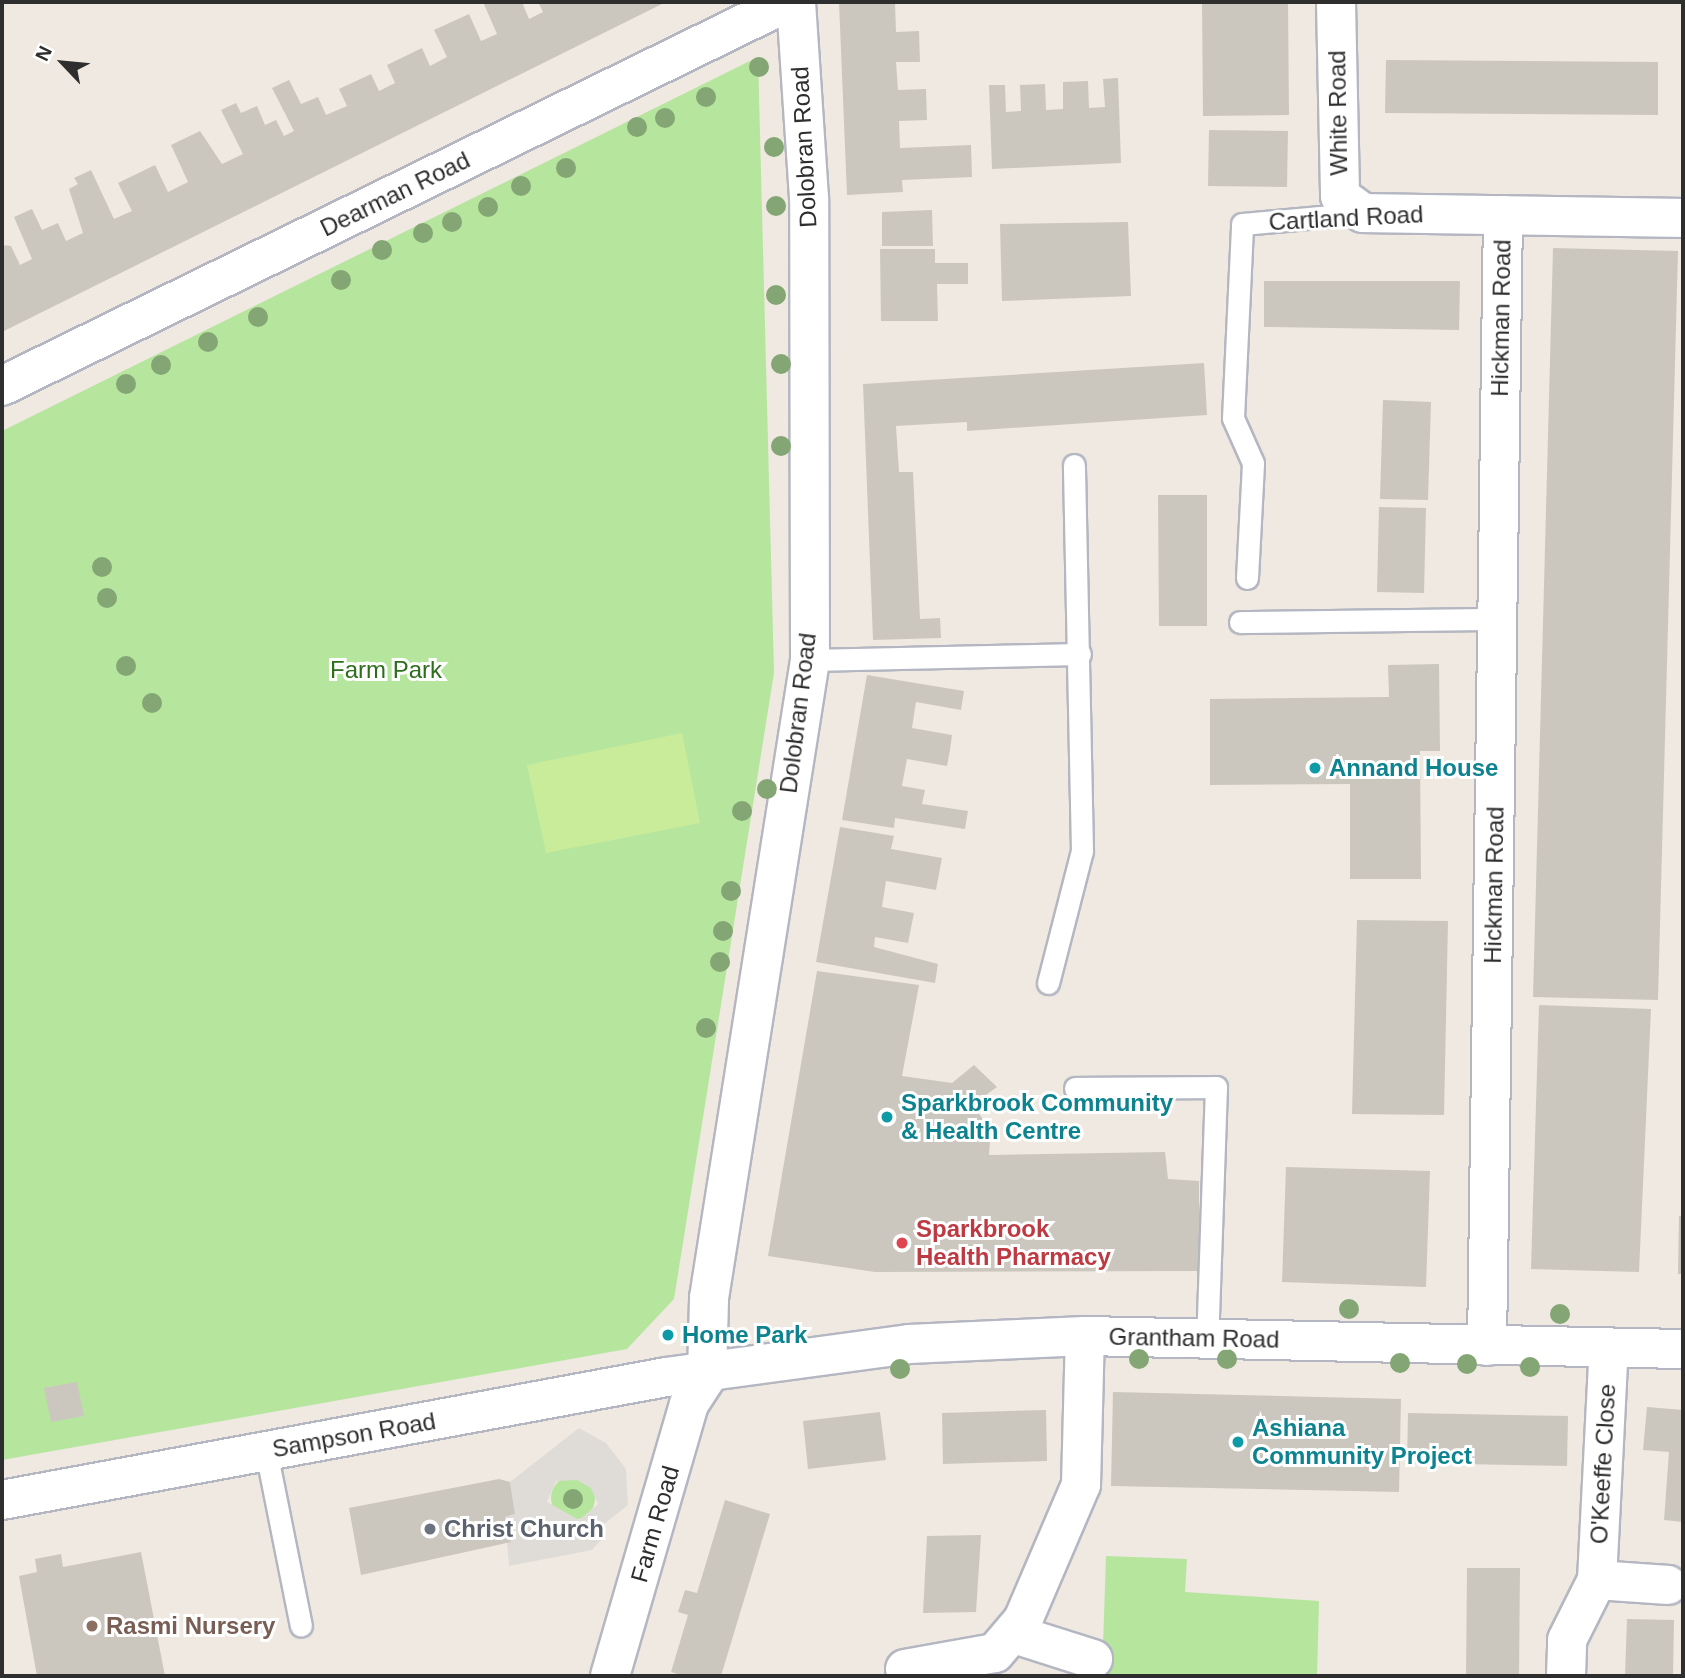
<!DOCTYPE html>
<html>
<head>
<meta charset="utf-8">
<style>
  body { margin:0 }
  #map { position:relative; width:1685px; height:1678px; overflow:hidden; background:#efe9e1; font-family:Helvetica,sans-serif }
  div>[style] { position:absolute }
  .green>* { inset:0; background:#b6e59e }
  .round { border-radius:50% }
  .pitch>* { inset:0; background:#c9ec9a }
  .plaza>* { inset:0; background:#dfdcd8 }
  .building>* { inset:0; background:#cbc7bf }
  .roads { filter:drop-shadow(2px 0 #b4b7c1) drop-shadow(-2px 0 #b4b7c1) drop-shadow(0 2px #b4b7c1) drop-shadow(0 -2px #b4b7c1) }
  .service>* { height:21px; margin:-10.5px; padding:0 10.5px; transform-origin:10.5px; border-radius:10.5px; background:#fff }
  .minor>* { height:38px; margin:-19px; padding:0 19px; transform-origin:19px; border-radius:19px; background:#fff }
  .trees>* { width:20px; height:20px; margin:-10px; border-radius:50%; background:#84a574 }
  .dots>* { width:19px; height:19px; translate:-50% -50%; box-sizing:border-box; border:4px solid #fff; border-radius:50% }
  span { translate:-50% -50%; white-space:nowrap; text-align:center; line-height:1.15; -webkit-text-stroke:6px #fff; paint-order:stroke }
  .street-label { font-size:24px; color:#2e2e2e }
  .park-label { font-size:24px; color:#2c6e1b }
  .culture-label { font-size:24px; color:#0d838f; font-weight:700 }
  .left { translate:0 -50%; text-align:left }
  .health-label { font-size:24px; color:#be3a42; font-weight:700 }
  .worship-label { font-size:24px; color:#5b616d; font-weight:700 }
  .education-label { font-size:24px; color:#785e54; font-weight:700 }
  .frame { position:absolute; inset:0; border:4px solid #2e2e2e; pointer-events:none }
  .north { position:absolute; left:28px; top:28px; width:70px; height:70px; -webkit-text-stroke:5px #fff; paint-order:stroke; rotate:296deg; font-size:19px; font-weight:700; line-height:28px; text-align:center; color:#2e2e2e }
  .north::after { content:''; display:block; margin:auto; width:24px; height:32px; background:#2e2e2e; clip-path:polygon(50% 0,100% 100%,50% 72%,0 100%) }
</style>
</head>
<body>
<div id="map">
  <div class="green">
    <div style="clip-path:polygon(758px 57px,774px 673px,674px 1299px,627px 1349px,2px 1460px,2px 431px)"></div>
    <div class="round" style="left:551px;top:1476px;width:44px;height:44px"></div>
    <div style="clip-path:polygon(1106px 1556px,1187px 1559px,1185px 1592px,1319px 1601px,1317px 1676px,1102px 1676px)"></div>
  </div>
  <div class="pitch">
    <div style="clip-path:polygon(682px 733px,700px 823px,546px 853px,527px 765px)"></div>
  </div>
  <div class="plaza">
    <div style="clip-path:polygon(evenodd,579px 1428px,606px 1443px,626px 1469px,628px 1505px,599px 1528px,602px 1539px,592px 1550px,509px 1566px,505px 1517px,515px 1514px,510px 1482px,579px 1428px,577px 1480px,591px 1488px,598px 1504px,579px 1520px,547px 1502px,556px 1481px,577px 1480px)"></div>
  </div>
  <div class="building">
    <div style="clip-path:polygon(483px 2px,522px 2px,529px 19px,543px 12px,538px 2px,666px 2px,2px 332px,2px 245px,11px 246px,20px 265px,32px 259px,14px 217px,32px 209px,42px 230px,58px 223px,66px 241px,83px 233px,69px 189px,78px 184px,74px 178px,91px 170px,114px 219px,132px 211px,118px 183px,155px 165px,168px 192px,188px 182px,171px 145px,200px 131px,222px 164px,243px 154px,221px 110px,236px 103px,241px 113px,257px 106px,265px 125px,276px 120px,284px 136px,294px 131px,272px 88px,289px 80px,301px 104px,318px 97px,326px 115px,347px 106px,339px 89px,371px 74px,379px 91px,395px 83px,387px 65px,422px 48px,430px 66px,447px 57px,434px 30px,469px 14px,481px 41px,497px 34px)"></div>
    <div style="clip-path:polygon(839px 2px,895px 2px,896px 32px,919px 31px,920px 62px,896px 62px,898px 90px,926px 89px,927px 120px,899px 121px,900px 148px,971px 145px,972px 177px,902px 180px,903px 192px,847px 195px)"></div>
    <div style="clip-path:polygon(1202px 2px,1288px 2px,1289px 115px,1203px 116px)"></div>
    <div style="clip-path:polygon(1386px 60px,1658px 62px,1658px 115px,1385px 113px)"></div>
    <div style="clip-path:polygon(1118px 78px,1121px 163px,992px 169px,989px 85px,1005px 85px,1006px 112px,1021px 111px,1020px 85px,1045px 84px,1046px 110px,1063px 109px,1063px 82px,1088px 81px,1089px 108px,1105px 107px,1103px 79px)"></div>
    <div style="clip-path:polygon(1209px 130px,1288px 131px,1287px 187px,1208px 186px)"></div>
    <div style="clip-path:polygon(932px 210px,933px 246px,882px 246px,882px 212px)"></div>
    <div style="clip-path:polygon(1128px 222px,1131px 296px,1002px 301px,1000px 224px)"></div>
    <div style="clip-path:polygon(1553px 248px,1678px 251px,1658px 1000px,1533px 997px)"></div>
    <div style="clip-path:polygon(880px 249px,935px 249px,935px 263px,968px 263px,968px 284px,937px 284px,938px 321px,881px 321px)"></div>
    <div style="clip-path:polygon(1264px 281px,1460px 281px,1459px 330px,1264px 327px)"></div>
    <div style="clip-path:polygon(1204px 363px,1207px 415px,967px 431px,967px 422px,896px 426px,899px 472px,913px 472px,920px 619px,940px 618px,941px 638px,873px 640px,863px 384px)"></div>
    <div style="clip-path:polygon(1383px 400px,1431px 402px,1428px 500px,1380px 499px)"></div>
    <div style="clip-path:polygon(1158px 495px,1207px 495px,1207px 626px,1159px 626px)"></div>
    <div style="clip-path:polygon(1379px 507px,1426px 508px,1424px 593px,1377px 592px)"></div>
    <div style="clip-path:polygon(1439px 664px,1440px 751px,1420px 751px,1421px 879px,1350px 879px,1350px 784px,1210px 785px,1210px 699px,1389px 697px,1388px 665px)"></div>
    <div style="clip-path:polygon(867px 675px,964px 691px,961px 710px,916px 702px,912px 728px,952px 735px,950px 750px,947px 766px,907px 759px,902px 786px,925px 790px,922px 804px,968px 811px,965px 829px,895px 818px,894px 828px,842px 820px)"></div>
    <div style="clip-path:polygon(840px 827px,894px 836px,891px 849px,942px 858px,936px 890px,886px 881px,882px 907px,914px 913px,908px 943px,875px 937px,874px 947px,938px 964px,935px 983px,816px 962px)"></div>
    <div style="clip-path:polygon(1357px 920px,1448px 921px,1444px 1115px,1352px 1114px)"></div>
    <div style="clip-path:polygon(817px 971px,919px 985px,902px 1076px,952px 1083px,974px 1065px,997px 1087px,972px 1105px,991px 1129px,989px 1155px,1165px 1152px,1168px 1179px,1199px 1181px,1199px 1271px,875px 1272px,768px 1256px)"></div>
    <div style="clip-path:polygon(1539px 1005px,1651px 1009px,1639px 1272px,1531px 1269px)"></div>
    <div style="clip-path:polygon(1286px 1167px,1430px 1171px,1426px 1287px,1282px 1282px)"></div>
    <div style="clip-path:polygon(1679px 1216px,1683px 1216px,1683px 1274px,1678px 1274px)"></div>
    <div style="clip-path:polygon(77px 1382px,84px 1416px,51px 1422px,44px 1388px)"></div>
    <div style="clip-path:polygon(1113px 1392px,1401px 1399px,1399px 1492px,1111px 1486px)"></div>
    <div style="clip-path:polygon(1647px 1407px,1683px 1410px,1683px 1522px,1664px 1520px,1669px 1452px,1643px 1450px)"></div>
    <div style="clip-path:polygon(1046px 1410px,1047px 1461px,943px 1464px,942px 1413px)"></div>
    <div style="clip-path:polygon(880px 1412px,886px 1460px,808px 1469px,803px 1421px)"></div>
    <div style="clip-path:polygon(1408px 1413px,1568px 1416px,1567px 1466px,1407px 1463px)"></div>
    <div style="clip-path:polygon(499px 1479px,510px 1482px,515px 1514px,505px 1517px,511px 1542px,361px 1575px,349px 1508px)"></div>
    <div style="clip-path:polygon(725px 1500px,770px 1514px,721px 1676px,685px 1676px,671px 1672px,688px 1615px,678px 1612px,685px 1590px,697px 1593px)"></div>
    <div style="clip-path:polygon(981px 1535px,976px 1612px,923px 1613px,927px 1536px)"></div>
    <div style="clip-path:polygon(141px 1552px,165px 1676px,37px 1676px,19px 1576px,37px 1572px,35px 1559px,61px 1554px,63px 1567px)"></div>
    <div style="clip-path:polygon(1467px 1568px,1520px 1568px,1519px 1676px,1466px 1676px)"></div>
    <div style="clip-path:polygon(1627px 1619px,1674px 1620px,1673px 1676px,1625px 1676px)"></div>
  </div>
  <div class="roads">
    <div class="service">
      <div style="left:1247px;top:578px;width:115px;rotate:-87deg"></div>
      <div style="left:1253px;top:463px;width:49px;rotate:-114deg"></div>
      <div style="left:1233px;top:418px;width:194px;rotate:-87.3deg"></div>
      <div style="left:1242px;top:224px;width:121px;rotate:-5.2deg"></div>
      <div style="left:1240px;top:622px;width:257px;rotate:-0.7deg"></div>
      <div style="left:810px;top:660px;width:270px;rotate:-1.3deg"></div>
      <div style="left:1048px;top:983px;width:136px;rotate:-75.6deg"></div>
      <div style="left:1082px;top:851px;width:386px;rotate:-91.2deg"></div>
      <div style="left:1075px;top:1088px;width:141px;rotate:-0.4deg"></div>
      <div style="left:1216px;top:1087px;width:252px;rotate:92deg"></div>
      <div style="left:266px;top:1451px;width:178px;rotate:78.7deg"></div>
    </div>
    <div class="minor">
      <div style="left:1336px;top:2px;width:194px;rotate:88.8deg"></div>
      <div style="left:1340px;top:196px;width:29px;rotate:36deg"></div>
      <div style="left:1363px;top:213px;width:320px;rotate:0.9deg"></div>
      <div style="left:2px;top:386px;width:875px;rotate:-26.04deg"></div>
      <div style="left:1487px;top:1346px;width:1131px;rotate:-89.19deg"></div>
      <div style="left:707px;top:1376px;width:78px;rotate:-88.5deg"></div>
      <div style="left:709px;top:1298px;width:646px;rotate:-81deg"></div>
      <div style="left:810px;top:660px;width:462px;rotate:-90.1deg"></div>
      <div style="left:809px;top:198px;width:196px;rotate:-93.8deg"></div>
      <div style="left:2px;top:1500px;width:675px;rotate:-10.49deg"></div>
      <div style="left:666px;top:1377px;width:245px;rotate:-7.7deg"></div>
      <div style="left:909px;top:1344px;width:176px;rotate:-2.6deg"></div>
      <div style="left:1085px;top:1336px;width:598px;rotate:1.25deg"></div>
      <div style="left:1597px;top:1580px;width:71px;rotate:4deg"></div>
      <div style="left:1014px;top:1634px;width:83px;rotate:17.6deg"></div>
      <div style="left:905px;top:1669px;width:91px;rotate:-10.1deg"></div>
      <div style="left:995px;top:1653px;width:43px;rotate:-49.7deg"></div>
      <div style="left:1023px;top:1620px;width:147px;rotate:-66.8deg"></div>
      <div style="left:1081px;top:1485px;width:149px;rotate:-88.5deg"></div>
      <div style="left:610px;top:1676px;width:283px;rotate:-73.8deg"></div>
      <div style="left:689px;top:1404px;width:33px;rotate:-57deg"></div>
      <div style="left:1566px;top:1676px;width:36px;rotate:-88deg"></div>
      <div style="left:1567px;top:1640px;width:67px;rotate:-63.4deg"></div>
      <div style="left:1597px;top:1580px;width:233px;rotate:-87.1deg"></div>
    </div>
  </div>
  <div class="trees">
    <div style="left:759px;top:67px"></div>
    <div style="left:706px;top:97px"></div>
    <div style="left:665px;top:118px"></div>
    <div style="left:637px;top:127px"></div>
    <div style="left:774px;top:147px"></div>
    <div style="left:566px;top:168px"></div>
    <div style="left:521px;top:186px"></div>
    <div style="left:776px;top:206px"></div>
    <div style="left:488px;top:207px"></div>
    <div style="left:452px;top:222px"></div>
    <div style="left:423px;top:233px"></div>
    <div style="left:382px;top:250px"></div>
    <div style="left:341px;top:280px"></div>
    <div style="left:776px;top:295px"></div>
    <div style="left:258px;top:317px"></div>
    <div style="left:208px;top:342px"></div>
    <div style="left:781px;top:364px"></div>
    <div style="left:161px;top:365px"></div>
    <div style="left:126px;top:384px"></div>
    <div style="left:781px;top:446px"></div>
    <div style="left:102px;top:567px"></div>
    <div style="left:107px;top:598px"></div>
    <div style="left:126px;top:666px"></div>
    <div style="left:152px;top:703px"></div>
    <div style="left:767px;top:789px"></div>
    <div style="left:742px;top:811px"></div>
    <div style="left:731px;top:891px"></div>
    <div style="left:723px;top:931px"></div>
    <div style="left:720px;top:962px"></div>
    <div style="left:706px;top:1028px"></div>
    <div style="left:1349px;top:1309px"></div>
    <div style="left:1560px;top:1314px"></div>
    <div style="left:1139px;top:1359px"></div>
    <div style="left:1227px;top:1359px"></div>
    <div style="left:1400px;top:1363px"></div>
    <div style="left:1467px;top:1364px"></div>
    <div style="left:1530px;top:1367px"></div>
    <div style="left:900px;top:1369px"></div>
    <div style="left:573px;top:1499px"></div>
  </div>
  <div class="dots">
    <div style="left:1315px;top:768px;background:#0f9aa8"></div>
    <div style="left:887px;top:1117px;background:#0f9aa8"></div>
    <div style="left:902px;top:1243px;background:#e0444e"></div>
    <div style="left:668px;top:1335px;background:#0f9aa8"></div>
    <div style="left:1238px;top:1442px;background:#0f9aa8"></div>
    <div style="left:430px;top:1529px;background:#6b7280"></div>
    <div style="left:92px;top:1626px;background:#8d6e63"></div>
  </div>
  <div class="street-label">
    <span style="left:1338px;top:113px;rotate:-91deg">White Road</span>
    <span style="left:804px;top:147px;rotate:-93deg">Dolobran Road</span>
    <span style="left:395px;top:194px;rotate:-26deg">Dearman Road</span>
    <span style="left:1346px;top:218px;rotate:-3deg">Cartland Road</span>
    <span style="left:1501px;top:318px;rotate:-89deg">Hickman Road</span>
    <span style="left:798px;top:713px;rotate:-83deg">Dolobran Road</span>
    <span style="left:1494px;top:885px;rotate:-89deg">Hickman Road</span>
    <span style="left:1194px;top:1338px;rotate:1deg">Grantham Road</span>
    <span style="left:354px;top:1435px;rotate:-10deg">Sampson Road</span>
    <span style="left:1603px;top:1464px;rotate:-87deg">O'Keeffe Close</span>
    <span style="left:655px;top:1524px;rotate:-74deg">Farm Road</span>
  </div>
  <div class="park-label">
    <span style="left:386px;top:670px">Farm Park</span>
  </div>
  <div class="culture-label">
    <span class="left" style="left:1329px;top:768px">Annand House</span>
    <span class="left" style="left:901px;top:1117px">Sparkbrook Community<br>&amp; Health Centre</span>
    <span class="left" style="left:682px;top:1335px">Home Park</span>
    <span class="left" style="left:1252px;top:1442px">Ashiana<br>Community Project</span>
  </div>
  <div class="health-label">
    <span class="left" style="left:916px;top:1243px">Sparkbrook<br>Health Pharmacy</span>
  </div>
  <div class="worship-label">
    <span class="left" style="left:444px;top:1529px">Christ Church</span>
  </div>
  <div class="education-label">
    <span class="left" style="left:106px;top:1626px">Rasmi Nursery</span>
  </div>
  <div class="frame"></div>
  <div class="north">N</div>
</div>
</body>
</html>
